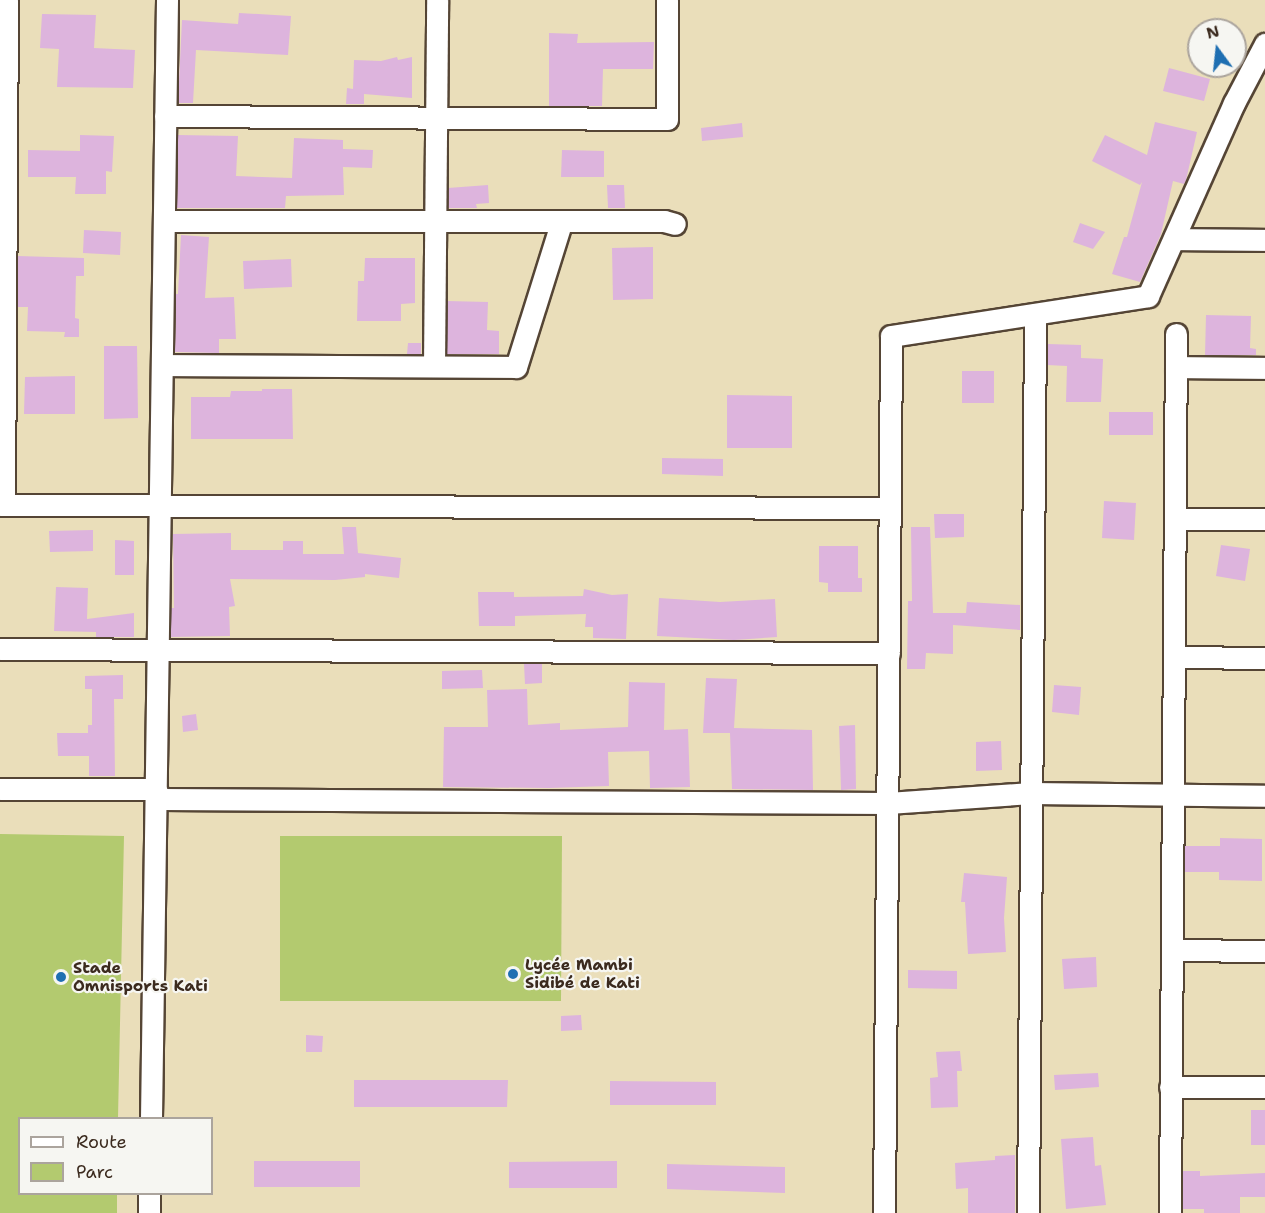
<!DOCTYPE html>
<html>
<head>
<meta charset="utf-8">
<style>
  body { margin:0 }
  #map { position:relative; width:1265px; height:1213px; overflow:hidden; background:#eadeba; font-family:"Shantell Sans",sans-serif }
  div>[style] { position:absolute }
  .green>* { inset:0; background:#b3ca6f }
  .building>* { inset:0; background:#ddb4dd }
  .roads { filter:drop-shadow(2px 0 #554535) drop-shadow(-2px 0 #554535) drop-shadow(0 2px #554535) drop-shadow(0 -2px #554535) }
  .minor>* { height:21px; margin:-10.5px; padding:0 10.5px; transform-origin:10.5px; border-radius:10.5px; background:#fff }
  .dots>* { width:16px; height:16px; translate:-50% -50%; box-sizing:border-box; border:3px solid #f6f6f2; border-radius:50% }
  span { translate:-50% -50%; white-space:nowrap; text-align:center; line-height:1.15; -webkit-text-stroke:4.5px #f6f6f2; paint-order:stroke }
  .poi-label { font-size:16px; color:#3b2a1e; font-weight:700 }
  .left { translate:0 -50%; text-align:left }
  .legend { position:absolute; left:18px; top:1117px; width:195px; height:78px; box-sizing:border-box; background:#f6f6f2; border:2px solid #aba49d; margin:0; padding:8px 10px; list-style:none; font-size:18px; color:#3b2a1e }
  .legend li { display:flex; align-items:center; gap:12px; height:30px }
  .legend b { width:30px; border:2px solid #aba49d }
  .north { position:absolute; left:1187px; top:18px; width:60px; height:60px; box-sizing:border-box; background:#f6f6f2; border:2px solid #aba49d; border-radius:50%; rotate:345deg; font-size:16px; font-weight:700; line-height:24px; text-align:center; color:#3b2a1e }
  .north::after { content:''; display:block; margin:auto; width:21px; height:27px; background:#1f6fb2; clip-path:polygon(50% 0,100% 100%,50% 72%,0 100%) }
</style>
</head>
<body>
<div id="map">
  <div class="green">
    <div style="clip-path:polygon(0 834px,124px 836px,118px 1118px,20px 1118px,20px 1194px,117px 1194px,117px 1213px,0 1213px)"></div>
    <div style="clip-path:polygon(280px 836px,562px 836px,561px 1001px,280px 1001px)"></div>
  </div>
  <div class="building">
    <div style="clip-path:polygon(239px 13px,291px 16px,288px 55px,196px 50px,193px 103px,178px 103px,182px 20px,238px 24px)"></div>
    <div style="clip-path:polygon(42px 14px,96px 15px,94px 48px,135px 50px,133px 88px,57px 87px,59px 49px,40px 48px)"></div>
    <div style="clip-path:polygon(549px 33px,578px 34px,577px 43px,654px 42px,653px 69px,603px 69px,602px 106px,549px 106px)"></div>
    <div style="clip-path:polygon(397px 57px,398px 60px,412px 57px,412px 98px,364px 94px,364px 104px,346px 104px,347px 88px,353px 89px,354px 60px,381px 61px)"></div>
    <div style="clip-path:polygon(1169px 68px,1210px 79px,1204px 101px,1163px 91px)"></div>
    <div style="clip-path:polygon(1155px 122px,1197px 132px,1186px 180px,1184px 184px,1173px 181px,1161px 234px,1140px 282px,1112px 274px,1124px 237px,1127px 237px,1142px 182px,1140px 185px,1092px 161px,1105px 135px,1147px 155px)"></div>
    <div style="clip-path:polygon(742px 123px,743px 137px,702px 141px,701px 128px)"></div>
    <div style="clip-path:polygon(80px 135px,114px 136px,112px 172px,106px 171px,106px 194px,75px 194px,76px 177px,28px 177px,28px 150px,80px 151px)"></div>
    <div style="clip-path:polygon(178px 135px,238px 136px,236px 176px,292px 178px,294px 138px,343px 140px,343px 149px,373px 150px,372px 168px,343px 167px,344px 195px,286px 196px,285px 208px,177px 208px)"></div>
    <div style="clip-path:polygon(562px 150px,604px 151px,604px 177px,561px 177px)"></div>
    <div style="clip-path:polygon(488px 185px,489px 203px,476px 204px,477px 208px,448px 208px,448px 188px)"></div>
    <div style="clip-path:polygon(607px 185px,624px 185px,625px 208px,608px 208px)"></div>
    <div style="clip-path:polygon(1080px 223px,1105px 232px,1093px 249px,1073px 242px)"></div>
    <div style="clip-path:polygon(84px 230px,121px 232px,120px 255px,83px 253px)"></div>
    <div style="clip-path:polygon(181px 235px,209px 237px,205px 298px,234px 297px,236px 339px,219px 339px,219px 353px,175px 352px,176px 294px,178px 294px)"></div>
    <div style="clip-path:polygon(653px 247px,653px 299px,613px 300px,612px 248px)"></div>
    <div style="clip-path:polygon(18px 256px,84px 258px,84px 276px,76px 276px,75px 318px,79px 319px,79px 337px,64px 337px,65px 332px,27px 331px,28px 307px,18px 307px)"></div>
    <div style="clip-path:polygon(365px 258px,415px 258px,415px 303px,401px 304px,401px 321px,357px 321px,358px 281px,364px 281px)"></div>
    <div style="clip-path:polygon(291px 259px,292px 287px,244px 289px,243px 261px)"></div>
    <div style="clip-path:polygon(447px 301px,488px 302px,487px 330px,499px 331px,499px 354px,447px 354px)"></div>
    <div style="clip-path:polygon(1206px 315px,1251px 316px,1250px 348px,1256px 349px,1256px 355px,1205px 355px)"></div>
    <div style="clip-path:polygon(408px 343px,421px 343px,421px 354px,407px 354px)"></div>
    <div style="clip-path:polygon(1048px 344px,1081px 345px,1081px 358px,1103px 359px,1101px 402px,1066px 402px,1067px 366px,1047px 365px)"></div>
    <div style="clip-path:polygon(104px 346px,137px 346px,138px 418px,104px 419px)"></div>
    <div style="clip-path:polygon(962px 371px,994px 371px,994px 403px,962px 403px)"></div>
    <div style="clip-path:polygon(75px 376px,75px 414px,24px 414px,25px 377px)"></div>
    <div style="clip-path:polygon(262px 389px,292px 389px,293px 439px,191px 439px,191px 397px,230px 397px,231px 391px,262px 391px)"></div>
    <div style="clip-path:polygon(727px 395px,792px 396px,792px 448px,727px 448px)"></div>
    <div style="clip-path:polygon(1109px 412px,1153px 412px,1153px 435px,1109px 435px)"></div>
    <div style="clip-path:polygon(662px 458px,723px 459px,723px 476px,662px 474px)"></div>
    <div style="clip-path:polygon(1104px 501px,1136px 503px,1134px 540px,1102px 538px)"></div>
    <div style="clip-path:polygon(934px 514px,964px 514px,964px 537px,935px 538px)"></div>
    <div style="clip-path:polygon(342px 527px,356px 527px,358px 553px,401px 558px,399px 578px,365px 574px,365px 577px,335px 580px,230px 579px,235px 606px,229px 607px,230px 636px,171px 637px,171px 608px,174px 608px,173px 534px,231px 533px,231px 550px,283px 550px,283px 541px,303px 541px,303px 554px,344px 554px)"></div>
    <div style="clip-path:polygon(911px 527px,930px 527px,933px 613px,966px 613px,967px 602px,1020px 605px,1020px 630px,953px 625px,953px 654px,926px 653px,925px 669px,907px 669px,908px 601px,912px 601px)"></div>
    <div style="clip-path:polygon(93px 530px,93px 551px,50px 552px,49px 531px)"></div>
    <div style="clip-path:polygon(115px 540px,134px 541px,134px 575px,115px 575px)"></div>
    <div style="clip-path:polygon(1221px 545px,1250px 549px,1245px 581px,1216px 576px)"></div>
    <div style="clip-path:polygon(819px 546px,858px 546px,858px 578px,862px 578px,862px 592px,828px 592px,828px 583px,819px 582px)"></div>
    <div style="clip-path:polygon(56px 587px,88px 588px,87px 619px,134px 613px,134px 637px,96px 637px,96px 632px,54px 631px)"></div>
    <div style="clip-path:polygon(584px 589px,612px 595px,628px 594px,626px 639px,593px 638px,593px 627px,585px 627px,586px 614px,515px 616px,515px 626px,479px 626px,478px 592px,514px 592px,514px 597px,583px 596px)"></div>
    <div style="clip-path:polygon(659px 598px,720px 602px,775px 599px,777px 637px,734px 640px,657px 636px)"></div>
    <div style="clip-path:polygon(524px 664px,542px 664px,542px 683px,525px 684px)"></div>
    <div style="clip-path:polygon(482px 670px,483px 688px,442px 689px,442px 671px)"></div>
    <div style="clip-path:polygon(123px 675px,123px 699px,114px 699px,115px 776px,89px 776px,89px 756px,58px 756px,57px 733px,88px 733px,88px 725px,92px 725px,92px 689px,85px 689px,85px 676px)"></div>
    <div style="clip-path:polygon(706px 678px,737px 679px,734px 728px,812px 730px,813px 790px,732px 789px,730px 733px,703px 733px)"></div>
    <div style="clip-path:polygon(629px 682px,665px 683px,664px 730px,688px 729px,690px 787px,650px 788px,649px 751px,608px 752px,609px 786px,549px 788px,443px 787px,444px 727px,488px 727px,487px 690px,527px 689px,528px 725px,560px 723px,560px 730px,628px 727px)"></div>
    <div style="clip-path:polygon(1054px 685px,1081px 687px,1079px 715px,1052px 712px)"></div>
    <div style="clip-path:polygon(196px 714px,198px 730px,183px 732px,182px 716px)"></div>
    <div style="clip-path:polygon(855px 725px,856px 789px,841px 790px,839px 726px)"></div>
    <div style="clip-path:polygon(1001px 741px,1002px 770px,976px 771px,976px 742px)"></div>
    <div style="clip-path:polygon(1220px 838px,1262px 839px,1262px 881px,1219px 880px,1219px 872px,1185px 872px,1185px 846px,1220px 846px)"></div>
    <div style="clip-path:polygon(964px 873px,1007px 877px,1004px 918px,1006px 952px,968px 954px,965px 902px,961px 902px)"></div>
    <div style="clip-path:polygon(1096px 957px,1097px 987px,1064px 989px,1062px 959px)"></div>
    <div style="clip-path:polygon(908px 970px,957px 971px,957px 989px,908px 988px)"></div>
    <div style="clip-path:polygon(581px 1015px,582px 1030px,561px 1031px,561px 1016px)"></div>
    <div style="clip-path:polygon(306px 1035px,323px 1036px,322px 1052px,306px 1052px)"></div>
    <div style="clip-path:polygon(960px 1051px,962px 1071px,957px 1071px,958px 1107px,931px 1108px,930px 1078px,938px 1077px,936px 1052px)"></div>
    <div style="clip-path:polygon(1098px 1073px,1099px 1087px,1055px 1090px,1054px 1075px)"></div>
    <div style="clip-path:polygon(354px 1080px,508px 1080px,507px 1107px,354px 1107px)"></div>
    <div style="clip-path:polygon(610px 1081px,716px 1082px,716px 1105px,610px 1105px)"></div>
    <div style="clip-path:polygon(1251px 1110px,1265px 1110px,1265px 1145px,1251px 1145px)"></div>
    <div style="clip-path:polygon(1093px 1137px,1095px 1166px,1101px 1165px,1106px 1205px,1066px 1209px,1061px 1139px)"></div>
    <div style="clip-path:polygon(1015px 1155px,1015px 1213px,968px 1213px,968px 1188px,956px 1189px,955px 1163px,995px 1160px,995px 1156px)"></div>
    <div style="clip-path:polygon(254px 1161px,360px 1161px,360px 1187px,254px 1187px)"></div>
    <div style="clip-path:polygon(617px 1161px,617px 1188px,509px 1188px,509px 1162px)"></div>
    <div style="clip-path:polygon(667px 1164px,785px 1167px,785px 1193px,667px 1189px)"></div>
    <div style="clip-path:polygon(1183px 1171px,1200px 1171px,1200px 1176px,1265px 1173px,1265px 1197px,1240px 1197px,1240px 1213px,1204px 1213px,1204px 1209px,1183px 1209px)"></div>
  </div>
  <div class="roads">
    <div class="minor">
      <div style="left:165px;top:116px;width:502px;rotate:0.34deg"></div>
      <div style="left:667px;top:119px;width:119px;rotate:-90deg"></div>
      <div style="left:164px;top:221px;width:500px"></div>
      <div style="left:664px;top:221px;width:11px;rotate:15deg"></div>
      <div style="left:1174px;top:239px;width:91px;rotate:0.6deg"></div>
      <div style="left:162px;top:365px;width:354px;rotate:0.3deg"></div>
      <div style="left:516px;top:367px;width:151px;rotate:-72.6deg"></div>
      <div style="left:434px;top:366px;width:366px;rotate:-89.5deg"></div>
      <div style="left:1176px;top:367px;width:89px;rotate:0.6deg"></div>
      <div style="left:0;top:505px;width:890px;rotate:0.19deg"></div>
      <div style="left:4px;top:505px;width:505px;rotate:-89.66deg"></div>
      <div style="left:1175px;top:519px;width:90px"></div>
      <div style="left:0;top:649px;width:889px;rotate:0.26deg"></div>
      <div style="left:1174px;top:657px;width:91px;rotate:0.6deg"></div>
      <div style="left:0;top:789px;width:155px"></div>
      <div style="left:155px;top:789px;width:12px;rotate:59deg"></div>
      <div style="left:161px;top:799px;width:727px;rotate:0.32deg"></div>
      <div style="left:888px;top:803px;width:143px;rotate:-4deg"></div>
      <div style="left:1031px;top:793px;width:234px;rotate:0.7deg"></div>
      <div style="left:1172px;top:950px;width:93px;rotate:0.6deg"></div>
      <div style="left:1170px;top:1087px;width:95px"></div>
      <div style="left:151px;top:1118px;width:1118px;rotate:-89.18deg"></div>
      <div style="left:149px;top:1213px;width:19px;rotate:-90deg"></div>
      <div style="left:884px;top:1213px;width:877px;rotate:-89.54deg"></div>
      <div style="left:891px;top:336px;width:260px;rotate:-8.8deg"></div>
      <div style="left:1148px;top:296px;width:211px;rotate:-66deg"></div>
      <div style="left:1234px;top:103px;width:67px;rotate:-62.3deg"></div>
      <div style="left:1028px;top:1213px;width:899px;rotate:-89.55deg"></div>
      <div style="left:1170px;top:1213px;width:879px;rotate:-89.61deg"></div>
    </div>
  </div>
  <div class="dots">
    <div style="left:513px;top:974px;background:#1f6fb2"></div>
    <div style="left:61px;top:977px;background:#1f6fb2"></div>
  </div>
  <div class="poi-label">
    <span class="left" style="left:525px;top:974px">Lycée Mambi<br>Sidibé de Kati</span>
    <span class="left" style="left:73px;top:977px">Stade<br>Omnisports Kati</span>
  </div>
  <ul class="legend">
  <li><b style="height:8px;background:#fff"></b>Route</li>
  <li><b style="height:16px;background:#b3ca6f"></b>Parc</li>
  </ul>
  <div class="north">N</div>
</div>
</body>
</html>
